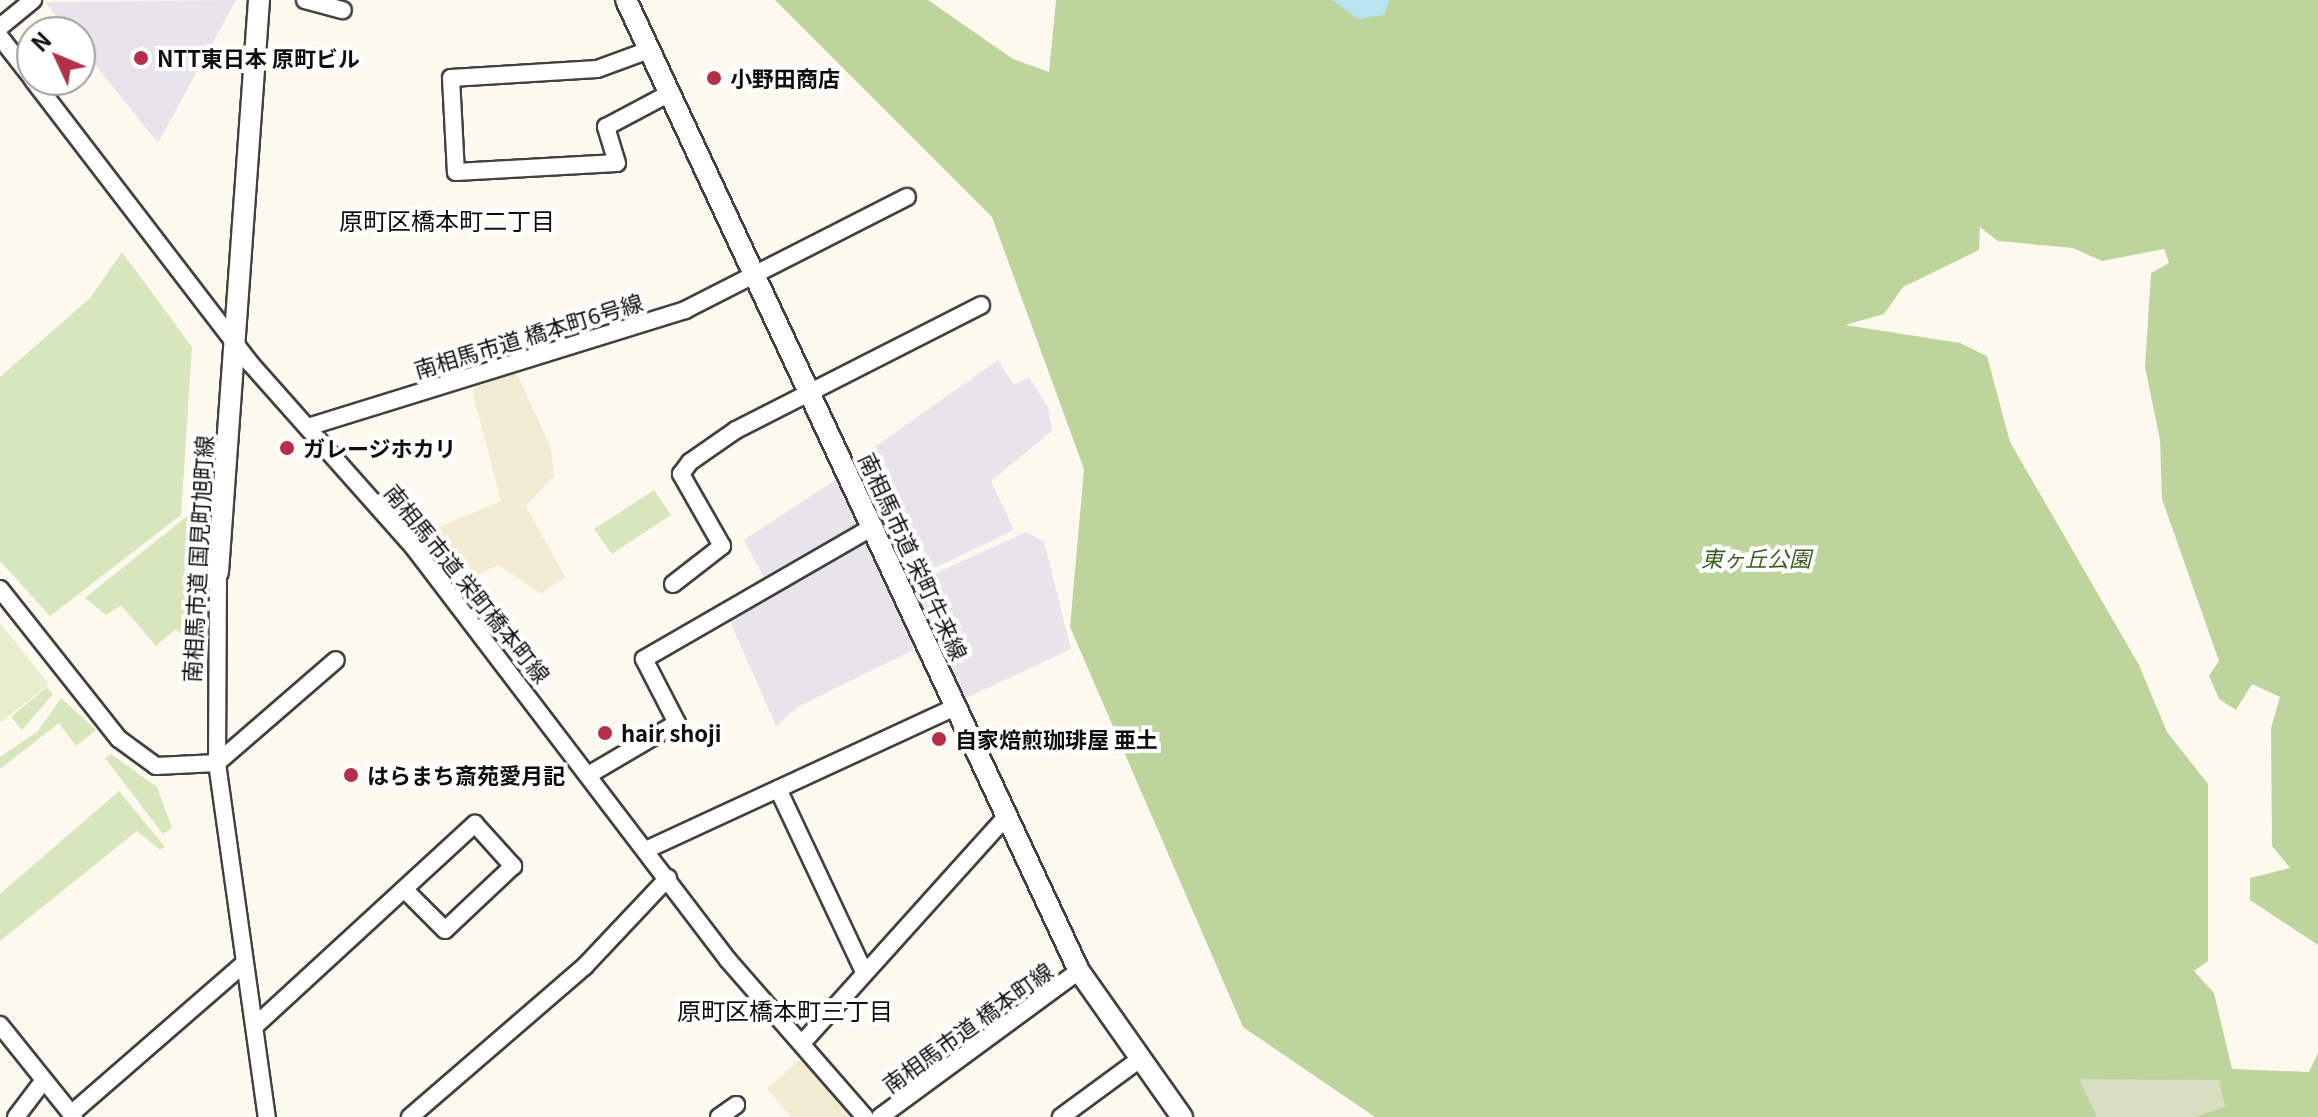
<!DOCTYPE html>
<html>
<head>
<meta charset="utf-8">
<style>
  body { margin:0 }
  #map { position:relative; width:2318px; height:1117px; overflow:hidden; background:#fef9ef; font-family:Georgia,"Noto Sans JP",serif }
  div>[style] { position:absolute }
  .industrial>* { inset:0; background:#e9e3ec }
  .farmland>* { inset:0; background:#f2ebd1 }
  .green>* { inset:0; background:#d7e6bc }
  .forest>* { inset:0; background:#bdd59c }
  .cemetery>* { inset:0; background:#d9dec2 }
  .pitch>* { inset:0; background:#e6eecd }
  .water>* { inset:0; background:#b8e3f1 }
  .roads { filter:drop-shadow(2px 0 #414141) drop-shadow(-2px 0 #414141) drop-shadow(0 2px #414141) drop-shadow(0 -2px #414141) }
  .minor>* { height:16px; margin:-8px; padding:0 8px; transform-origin:8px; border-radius:8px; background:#fff }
  .tertiary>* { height:20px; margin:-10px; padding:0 10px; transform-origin:10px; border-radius:10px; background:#fff }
  .dots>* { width:22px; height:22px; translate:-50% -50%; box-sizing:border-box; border:4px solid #fff; border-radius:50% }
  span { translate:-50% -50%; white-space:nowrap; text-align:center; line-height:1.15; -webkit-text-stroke:8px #fff; paint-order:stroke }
  .poi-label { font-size:22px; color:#0e0e0e; font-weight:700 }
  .left { translate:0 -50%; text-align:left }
  .street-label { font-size:22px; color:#0e0e0e }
  .park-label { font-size:22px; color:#386023; font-style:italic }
  .neighbourhood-label { font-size:24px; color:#0e0e0e }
  .north { position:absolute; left:16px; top:16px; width:80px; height:80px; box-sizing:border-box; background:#fff; border:2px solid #9f9f9f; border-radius:50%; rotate:314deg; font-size:22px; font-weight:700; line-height:32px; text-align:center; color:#0e0e0e }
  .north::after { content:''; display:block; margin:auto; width:28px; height:36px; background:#b33048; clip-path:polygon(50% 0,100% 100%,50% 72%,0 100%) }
</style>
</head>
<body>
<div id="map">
  <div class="industrial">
    <div style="clip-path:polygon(236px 0,158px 143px,80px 46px,80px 32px,69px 32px,45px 2px)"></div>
    <div style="clip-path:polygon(998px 360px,1014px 385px,1029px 377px,1048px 407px,1052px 431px,991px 481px,1014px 530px,910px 580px,855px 461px)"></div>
    <div style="clip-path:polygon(838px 478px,862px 525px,766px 582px,744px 540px)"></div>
    <div style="clip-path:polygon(1026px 532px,1044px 542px,1071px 649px,964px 699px,912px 584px)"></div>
    <div style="clip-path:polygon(864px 538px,918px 648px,799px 706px,776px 726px,728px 617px)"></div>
  </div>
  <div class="farmland">
    <div style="clip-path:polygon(510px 372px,518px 376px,551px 448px,554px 476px,526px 506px,565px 577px,541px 594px,498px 565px,455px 586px,415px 537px,501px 501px,472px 390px)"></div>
    <div style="clip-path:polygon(799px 1060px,813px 1066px,850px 1117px,791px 1117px,767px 1089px)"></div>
  </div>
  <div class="green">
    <div style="clip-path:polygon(122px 252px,192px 347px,181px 515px,50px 616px,0 561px,0 377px,90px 298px)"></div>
    <div style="clip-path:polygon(654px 490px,671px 515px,612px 554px,594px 529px)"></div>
    <div style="clip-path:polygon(192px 512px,188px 642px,176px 629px,156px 646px,121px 605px,106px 615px,85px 598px)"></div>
    <div style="clip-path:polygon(47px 687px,53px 694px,22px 730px,11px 717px)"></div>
    <div style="clip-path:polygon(61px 698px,96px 730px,76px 746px,59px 723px,0 769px,0 757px,38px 731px)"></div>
    <div style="clip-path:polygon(111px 754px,157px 787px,172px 828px,163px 834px,105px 758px)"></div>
    <div style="clip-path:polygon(119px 791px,165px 847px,160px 850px,137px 831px,0 941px,0 894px)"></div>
  </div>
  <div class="forest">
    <div style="clip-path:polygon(775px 0,928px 0,1013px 59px,1049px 72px,1056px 0,2318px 0,2318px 945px,2250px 900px,2250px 878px,2290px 868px,2272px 846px,2271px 728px,2280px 697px,2252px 684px,2236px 710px,2219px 699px,2209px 676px,2219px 661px,2162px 499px,2160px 440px,2145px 367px,2151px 273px,2169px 263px,2164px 249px,2102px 261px,2073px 248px,1998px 241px,1980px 227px,1979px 250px,1903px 287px,1884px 314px,1845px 325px,1960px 343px,1987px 356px,2010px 442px,2139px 665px,2167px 732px,2208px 784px,2208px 961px,2194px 971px,2214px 993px,2232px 1069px,2309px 1072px,2318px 1053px,2318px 1117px,1375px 1117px,1243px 1027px,1070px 627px,1084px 469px,992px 217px)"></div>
  </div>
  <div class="cemetery">
    <div style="clip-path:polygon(2079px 1079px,2219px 1080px,2225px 1107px,2194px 1117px,2097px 1117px)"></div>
  </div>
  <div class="pitch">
    <div style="clip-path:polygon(0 623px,49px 684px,0 723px)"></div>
  </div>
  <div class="water">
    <div style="clip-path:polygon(1332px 0,1390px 0,1384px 15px,1358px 19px)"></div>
  </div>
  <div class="roads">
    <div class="minor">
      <div style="left:305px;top:0;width:39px;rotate:15deg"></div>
      <div style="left:0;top:27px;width:43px;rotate:-39.3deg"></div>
      <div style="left:0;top:37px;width:52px;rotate:52deg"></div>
      <div style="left:649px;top:50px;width:55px;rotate:159.9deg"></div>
      <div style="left:597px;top:69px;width:146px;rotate:176.5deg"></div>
      <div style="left:451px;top:78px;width:94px;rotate:87deg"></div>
      <div style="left:456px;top:172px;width:161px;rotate:-3.2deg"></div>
      <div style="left:617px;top:163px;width:38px;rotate:-107deg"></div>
      <div style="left:606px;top:127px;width:72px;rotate:-28deg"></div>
      <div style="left:33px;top:80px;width:357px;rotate:52.5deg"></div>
      <div style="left:250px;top:363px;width:247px;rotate:48.4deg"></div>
      <div style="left:414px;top:548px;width:518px;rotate:52.69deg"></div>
      <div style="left:728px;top:960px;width:208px;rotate:48.9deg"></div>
      <div style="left:311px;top:426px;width:392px;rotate:-17.2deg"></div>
      <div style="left:685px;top:310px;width:249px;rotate:-27deg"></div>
      <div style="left:218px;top:572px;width:191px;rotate:90.3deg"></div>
      <div style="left:217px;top:763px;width:358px;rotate:82deg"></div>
      <div style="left:673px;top:584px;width:62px;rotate:-37.8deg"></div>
      <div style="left:722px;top:546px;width:83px;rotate:-119.7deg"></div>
      <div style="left:681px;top:474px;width:15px;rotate:-53deg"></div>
      <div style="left:690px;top:462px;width:56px;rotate:-34.8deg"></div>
      <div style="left:736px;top:430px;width:275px;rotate:-27deg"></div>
      <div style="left:0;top:589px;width:191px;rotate:51.6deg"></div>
      <div style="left:119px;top:739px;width:46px;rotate:36.1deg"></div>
      <div style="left:156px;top:766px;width:61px;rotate:-2.8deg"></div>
      <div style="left:217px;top:763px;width:157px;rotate:-40.9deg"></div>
      <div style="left:590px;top:774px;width:101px;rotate:-30.4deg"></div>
      <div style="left:677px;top:723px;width:72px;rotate:-117.3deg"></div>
      <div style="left:644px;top:659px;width:266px;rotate:-30deg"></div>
      <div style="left:778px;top:789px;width:202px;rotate:64.8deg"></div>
      <div style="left:646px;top:850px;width:343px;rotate:-24.8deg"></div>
      <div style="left:0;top:1025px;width:118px;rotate:51.2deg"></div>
      <div style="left:255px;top:1026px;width:299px;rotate:-42.6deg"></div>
      <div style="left:475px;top:824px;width:57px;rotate:47.9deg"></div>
      <div style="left:513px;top:866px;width:93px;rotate:136.7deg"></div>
      <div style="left:445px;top:930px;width:55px;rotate:-135deg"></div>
      <div style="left:805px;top:1040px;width:302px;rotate:-48deg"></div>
      <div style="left:71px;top:1114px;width:230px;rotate:-41deg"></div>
      <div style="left:16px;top:1117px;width:46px;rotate:-52.9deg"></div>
      <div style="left:410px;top:1117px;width:231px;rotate:-40.8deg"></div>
      <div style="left:585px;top:966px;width:121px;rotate:-46.7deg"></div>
      <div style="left:719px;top:1117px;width:21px;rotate:-35deg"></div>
      <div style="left:880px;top:1117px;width:247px;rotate:-36.3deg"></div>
      <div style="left:1061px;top:1117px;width:98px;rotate:-36.3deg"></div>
    </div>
    <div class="tertiary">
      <div style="left:626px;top:0;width:1071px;rotate:64.99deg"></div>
      <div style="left:1079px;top:971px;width:179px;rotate:54.8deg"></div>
      <div style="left:218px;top:572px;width:573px;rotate:-85.9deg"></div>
    </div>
  </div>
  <div class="dots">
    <div style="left:141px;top:58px;background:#b33048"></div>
    <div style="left:714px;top:78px;background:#b33048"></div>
    <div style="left:287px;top:448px;background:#b33048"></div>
    <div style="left:605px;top:733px;background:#b33048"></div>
    <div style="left:939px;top:739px;background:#b33048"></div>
    <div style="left:351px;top:775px;background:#b33048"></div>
  </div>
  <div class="poi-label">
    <span class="left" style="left:157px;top:58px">NTT東日本 原町ビル</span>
    <span class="left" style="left:730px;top:78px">小野田商店</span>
    <span class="left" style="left:303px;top:448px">ガレージホカリ</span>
    <span class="left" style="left:621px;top:733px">hair shoji</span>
    <span class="left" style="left:955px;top:739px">自家焙煎珈琲屋 亜土</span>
    <span class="left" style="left:367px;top:775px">はらまち斎苑愛月記</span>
  </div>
  <div class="street-label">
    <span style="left:528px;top:335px;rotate:-17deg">南相馬市道 橋本町6号線</span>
    <span style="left:914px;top:556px;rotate:65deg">南相馬市道 栄町牛来線</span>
    <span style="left:197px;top:559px;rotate:-87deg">南相馬市道 国見町旭町線</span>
    <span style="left:468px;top:583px;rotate:51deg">南相馬市道 栄町橋本町線</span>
    <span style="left:967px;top:1027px;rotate:-36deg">南相馬市道 橋本町線</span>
  </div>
  <div class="park-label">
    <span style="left:1756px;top:558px">東ヶ丘公園</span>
  </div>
  <div class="neighbourhood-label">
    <span style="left:447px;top:220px">原町区橋本町二丁目</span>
    <span style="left:785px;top:1010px">原町区橋本町三丁目</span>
  </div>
  <div class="north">N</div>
</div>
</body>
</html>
